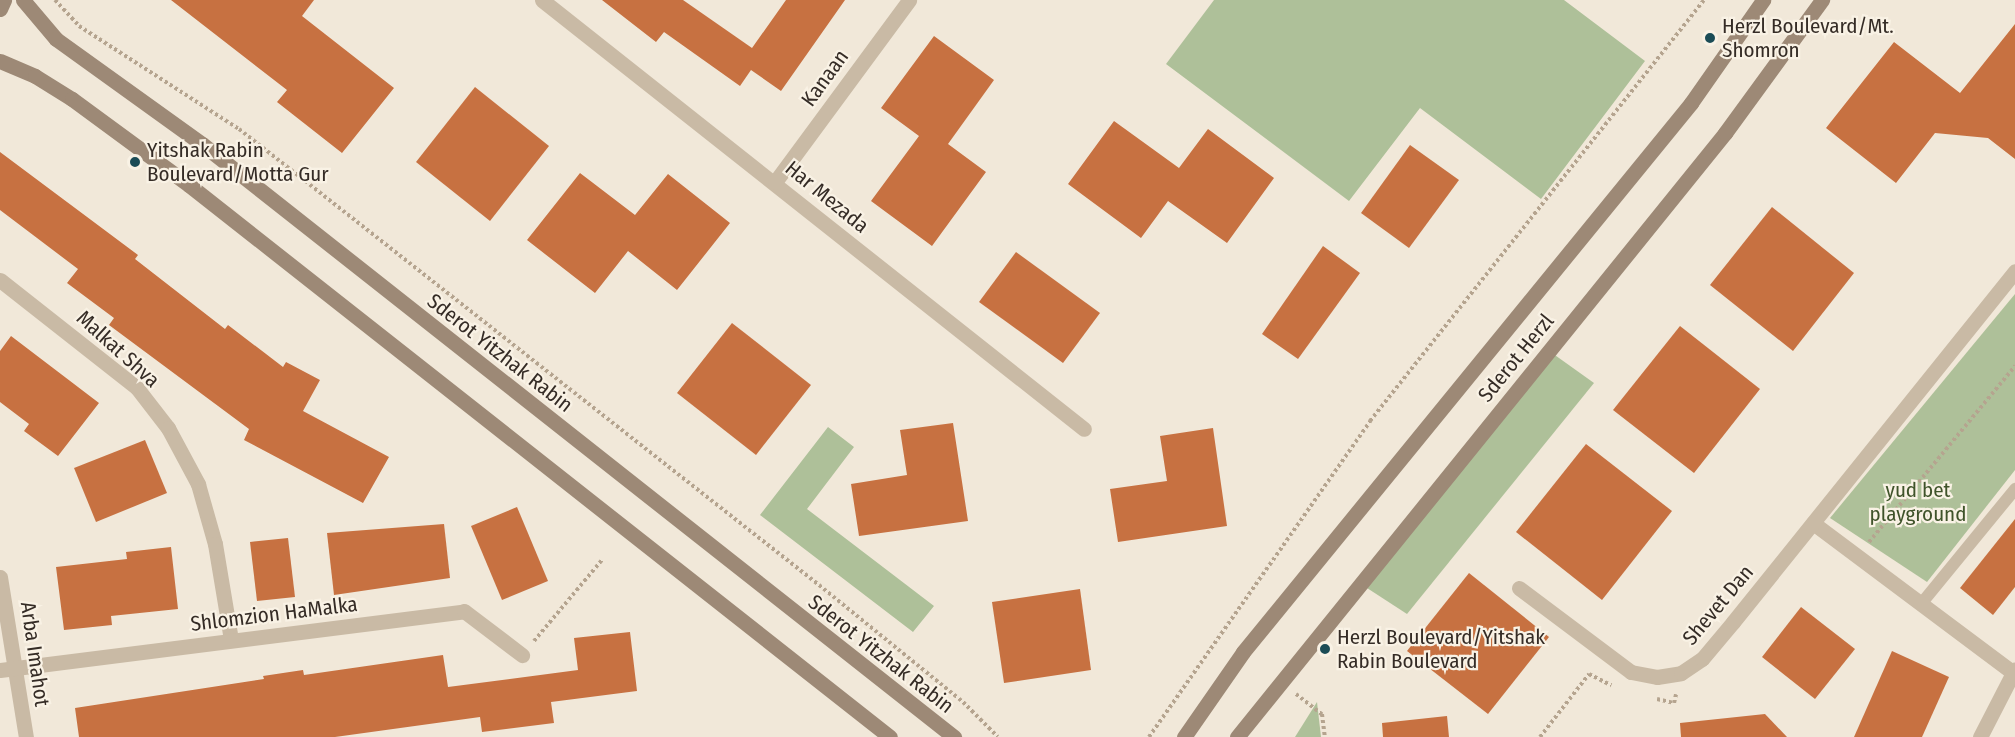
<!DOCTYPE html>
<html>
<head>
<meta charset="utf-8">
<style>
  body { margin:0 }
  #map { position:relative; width:2015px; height:737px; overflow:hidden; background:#f1e8d9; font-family:"Fira Sans Condensed",sans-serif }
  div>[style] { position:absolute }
  .green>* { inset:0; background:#aec099 }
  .building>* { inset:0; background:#c77141 }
  .path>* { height:4px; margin-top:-2px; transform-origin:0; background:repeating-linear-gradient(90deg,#b5a48f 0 3px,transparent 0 6px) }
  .lane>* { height:12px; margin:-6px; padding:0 6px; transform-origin:6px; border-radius:6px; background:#c9baa5 }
  .street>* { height:15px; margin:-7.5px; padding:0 7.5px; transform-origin:7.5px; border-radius:7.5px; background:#c9baa5 }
  .secondary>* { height:15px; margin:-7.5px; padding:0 7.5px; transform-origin:7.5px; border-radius:7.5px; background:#9d8976 }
  .dots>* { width:16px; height:16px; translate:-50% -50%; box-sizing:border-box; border:3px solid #f9f2e5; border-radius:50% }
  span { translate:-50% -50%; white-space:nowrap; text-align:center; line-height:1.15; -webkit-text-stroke:4.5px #f9f2e5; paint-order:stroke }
  .poi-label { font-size:21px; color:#352c26 }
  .left { translate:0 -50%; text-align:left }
  .street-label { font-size:21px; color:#352c26 }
  .park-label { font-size:21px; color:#3f532a }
</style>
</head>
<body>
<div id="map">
  <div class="green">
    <div style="clip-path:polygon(1214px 0,1564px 0,1645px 61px,1541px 199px,1420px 108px,1349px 201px,1166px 64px)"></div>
    <div style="clip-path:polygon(2015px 294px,2015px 470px,1927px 582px,1830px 518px)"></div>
    <div style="clip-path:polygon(1552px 353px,1594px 383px,1407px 614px,1367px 588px)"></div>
    <div style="clip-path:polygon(828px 427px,854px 447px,807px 509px,934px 606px,913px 632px,760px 515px)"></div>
    <div style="clip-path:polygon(1317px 702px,1321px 737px,1295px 737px)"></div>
  </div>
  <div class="building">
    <div style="clip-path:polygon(171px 0,314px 0,302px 16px,394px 88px,342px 153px,277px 102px,287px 90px)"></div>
    <div style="clip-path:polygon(602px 0,683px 0,752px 48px,786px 0,845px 0,781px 91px,751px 70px,740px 86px,664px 32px,656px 42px)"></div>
    <div style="clip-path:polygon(2015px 24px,2015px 159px,1988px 138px,1935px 133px,1896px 183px,1826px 128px,1894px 42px,1960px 93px)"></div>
    <div style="clip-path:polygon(934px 36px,994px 80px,948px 144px,986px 172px,932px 246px,871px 201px,919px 136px,881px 108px)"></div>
    <div style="clip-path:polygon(475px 87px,549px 146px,490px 221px,416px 162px)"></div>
    <div style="clip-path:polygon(1114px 121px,1179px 168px,1208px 129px,1274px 178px,1227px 243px,1168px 201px,1141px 238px,1068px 184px)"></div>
    <div style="clip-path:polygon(1410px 145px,1459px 180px,1409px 248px,1361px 213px)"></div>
    <div style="clip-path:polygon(0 152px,138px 255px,135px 259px,225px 329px,228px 325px,283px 367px,286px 362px,320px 380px,303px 411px,389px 457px,363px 503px,244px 440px,249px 429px,109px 325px,114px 318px,67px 283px,78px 269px,0 210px)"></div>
    <div style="clip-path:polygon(580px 173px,635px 215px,668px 174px,730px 223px,677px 290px,628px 251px,595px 293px,527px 240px)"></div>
    <div style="clip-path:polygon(1772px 207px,1854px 273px,1793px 351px,1710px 285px)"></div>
    <div style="clip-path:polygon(1323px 246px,1360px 273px,1298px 359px,1262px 334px)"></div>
    <div style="clip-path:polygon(1016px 252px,1100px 313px,1063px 363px,979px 302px)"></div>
    <div style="clip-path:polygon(732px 323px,811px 385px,756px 455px,677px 393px)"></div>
    <div style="clip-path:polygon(1680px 326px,1760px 389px,1694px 473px,1613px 410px)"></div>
    <div style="clip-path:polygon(11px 336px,99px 403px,58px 456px,24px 431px,29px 424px,0 402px,0 351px)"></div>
    <div style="clip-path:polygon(953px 423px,968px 521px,859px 536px,851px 484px,907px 475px,900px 430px)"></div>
    <div style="clip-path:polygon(1213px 428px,1227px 526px,1118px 542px,1110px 489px,1167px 481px,1160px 436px)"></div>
    <div style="clip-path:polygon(145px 440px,167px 493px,96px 522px,74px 468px)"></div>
    <div style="clip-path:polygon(1586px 444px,1672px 511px,1602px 600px,1516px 532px)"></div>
    <div style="clip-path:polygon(517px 507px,548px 581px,502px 600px,471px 526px)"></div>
    <div style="clip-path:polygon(2015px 519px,2015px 587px,1993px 615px,1960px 588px)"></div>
    <div style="clip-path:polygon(444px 524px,450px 578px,334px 595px,327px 533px)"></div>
    <div style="clip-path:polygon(288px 538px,295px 597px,257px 601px,250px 542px)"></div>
    <div style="clip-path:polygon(171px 547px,178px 609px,111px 616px,112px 625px,64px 630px,56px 567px,127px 559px,126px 552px)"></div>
    <div style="clip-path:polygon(1469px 573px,1549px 637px,1488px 714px,1407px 651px)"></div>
    <div style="clip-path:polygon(1080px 589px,1091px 670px,1004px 683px,992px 602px)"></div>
    <div style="clip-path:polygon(1801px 607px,1855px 649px,1815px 699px,1762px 657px)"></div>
    <div style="clip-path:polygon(630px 632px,637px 691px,551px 702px,554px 723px,482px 732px,480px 717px,335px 737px,79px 737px,75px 708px,264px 679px,263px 676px,303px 670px,304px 675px,443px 655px,448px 687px,578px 670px,574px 638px)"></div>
    <div style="clip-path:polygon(1892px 651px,1949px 677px,1922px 737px,1854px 737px)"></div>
    <div style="clip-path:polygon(1765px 714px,1787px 737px,1681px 737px,1680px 723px)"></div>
    <div style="clip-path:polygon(1447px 716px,1449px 737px,1383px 737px,1382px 723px)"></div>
  </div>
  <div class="path">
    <div style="left:55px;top:0;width:35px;rotate:47deg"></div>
    <div style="left:79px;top:26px;width:190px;rotate:32.8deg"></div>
    <div style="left:239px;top:129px;width:738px;rotate:38.17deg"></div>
    <div style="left:819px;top:585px;width:186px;rotate:39.1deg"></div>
    <div style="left:963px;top:702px;width:49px;rotate:45deg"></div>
    <div style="left:1869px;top:542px;width:229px;rotate:-50.3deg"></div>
    <div style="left:534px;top:641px;width:106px;rotate:-50deg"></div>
    <div style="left:1296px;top:694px;width:33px;rotate:38deg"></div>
    <div style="left:1322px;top:714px;width:23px;rotate:83deg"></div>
    <div style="left:1657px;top:699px;width:17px;rotate:13deg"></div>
    <div style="left:1674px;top:703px;width:9px;rotate:-77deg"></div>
    <div style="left:1149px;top:737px;width:386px;rotate:-55deg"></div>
    <div style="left:1370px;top:421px;width:537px;rotate:-51.57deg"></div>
    <div style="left:1540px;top:737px;width:80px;rotate:-52.1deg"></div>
    <div style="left:1589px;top:674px;width:25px;rotate:27deg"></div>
  </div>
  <div class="lane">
    <div style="left:1921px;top:604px;width:149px;rotate:-50.7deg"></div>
  </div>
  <div class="street">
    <div style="left:542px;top:0;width:691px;rotate:38.36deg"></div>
    <div style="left:775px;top:182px;width:226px;rotate:-53.6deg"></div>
    <div style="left:0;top:280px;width:174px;rotate:38.2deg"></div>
    <div style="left:137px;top:388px;width:51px;rotate:52.2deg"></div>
    <div style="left:168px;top:428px;width:64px;rotate:61.8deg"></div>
    <div style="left:198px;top:484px;width:62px;rotate:74.2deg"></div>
    <div style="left:215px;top:544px;width:97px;rotate:80.5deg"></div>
    <div style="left:1813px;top:523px;width:249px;rotate:36.8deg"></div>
    <div style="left:0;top:577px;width:162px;rotate:80.8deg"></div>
    <div style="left:1519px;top:588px;width:140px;rotate:36.9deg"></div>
    <div style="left:1631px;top:672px;width:26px;rotate:11deg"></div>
    <div style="left:1657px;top:677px;width:24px;rotate:-9deg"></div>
    <div style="left:1681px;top:673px;width:25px;rotate:-34deg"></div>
    <div style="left:1702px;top:659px;width:48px;rotate:-50deg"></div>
    <div style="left:1733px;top:622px;width:450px;rotate:-51.2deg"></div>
    <div style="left:0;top:670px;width:468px;rotate:-7.2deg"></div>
    <div style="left:464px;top:611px;width:73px;rotate:37.2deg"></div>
    <div style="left:1980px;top:737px;width:76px;rotate:-62.8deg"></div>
  </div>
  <div class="secondary">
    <div style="left:23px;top:0;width:51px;rotate:49.8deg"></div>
    <div style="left:56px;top:39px;width:180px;rotate:35.7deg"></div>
    <div style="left:202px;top:144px;width:958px;rotate:38.26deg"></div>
    <div style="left:0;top:9px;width:10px;rotate:-66deg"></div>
    <div style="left:0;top:61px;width:38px;rotate:23deg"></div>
    <div style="left:35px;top:76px;width:44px;rotate:31.9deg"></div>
    <div style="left:72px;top:99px;width:145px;rotate:36.3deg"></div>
    <div style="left:189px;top:185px;width:892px;rotate:38.22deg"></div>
    <div style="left:1184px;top:737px;width:103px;rotate:-55.2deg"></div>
    <div style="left:1243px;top:652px;width:709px;rotate:-50.78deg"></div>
    <div style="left:1691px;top:103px;width:126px;rotate:-55deg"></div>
    <div style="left:1237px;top:737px;width:777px;rotate:-51.06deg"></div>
    <div style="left:1725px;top:133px;width:165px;rotate:-53.9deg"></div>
  </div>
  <div class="dots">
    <div style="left:1710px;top:38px;background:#1b4c56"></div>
    <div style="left:135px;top:162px;background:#1b4c56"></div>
    <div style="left:1325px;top:649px;background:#1b4c56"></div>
  </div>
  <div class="poi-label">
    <span class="left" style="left:1722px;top:38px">Herzl Boulevard/Mt.<br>Shomron</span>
    <span class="left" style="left:147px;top:162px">Yitshak Rabin<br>Boulevard/Motta Gur</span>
    <span class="left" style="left:1337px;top:649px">Herzl Boulevard/Yitshak<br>Rabin Boulevard</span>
  </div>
  <div class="street-label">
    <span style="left:825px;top:78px;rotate:-54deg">Kanaan</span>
    <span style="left:827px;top:197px;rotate:39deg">Har Mezada</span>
    <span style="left:118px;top:349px;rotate:42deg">Malkat Shva</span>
    <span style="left:500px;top:353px;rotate:38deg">Sderot Yitzhak Rabin</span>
    <span style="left:1516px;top:358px;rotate:-51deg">Sderot Herzl</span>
    <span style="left:1718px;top:605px;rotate:-50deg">Shevet Dan</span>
    <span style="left:274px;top:614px;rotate:-7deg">Shlomzion HaMalka</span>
    <span style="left:35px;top:654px;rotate:82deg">Arba Imahot</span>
    <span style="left:881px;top:654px;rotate:38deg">Sderot Yitzhak Rabin</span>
  </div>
  <div class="park-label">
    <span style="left:1918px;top:502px">yud bet<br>playground</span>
  </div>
</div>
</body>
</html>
